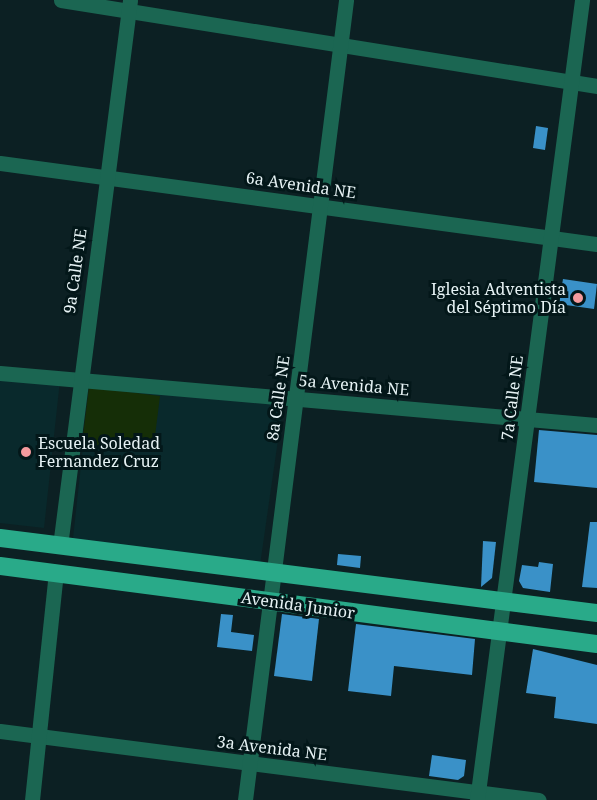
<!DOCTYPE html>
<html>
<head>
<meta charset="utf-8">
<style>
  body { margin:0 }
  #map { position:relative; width:597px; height:800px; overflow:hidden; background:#0c2023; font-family:"Noto Serif",serif }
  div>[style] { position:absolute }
  .built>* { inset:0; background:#09292c }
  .green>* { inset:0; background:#152e07 }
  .building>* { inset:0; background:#3a91c8 }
  .minor>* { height:15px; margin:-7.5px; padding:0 7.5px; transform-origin:7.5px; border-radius:7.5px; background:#1b6652 }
  .major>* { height:18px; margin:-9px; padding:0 9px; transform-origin:9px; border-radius:9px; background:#29aa89 }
  .dots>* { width:16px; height:16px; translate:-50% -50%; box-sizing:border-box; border:3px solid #031719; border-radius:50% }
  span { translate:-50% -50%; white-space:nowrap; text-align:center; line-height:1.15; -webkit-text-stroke:6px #031719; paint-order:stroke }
  .street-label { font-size:16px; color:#e6f2f4 }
  .poi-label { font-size:16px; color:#e6f2f4 }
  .right { translate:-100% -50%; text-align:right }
  .left { translate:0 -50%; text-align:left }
</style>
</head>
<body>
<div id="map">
  <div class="built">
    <div style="clip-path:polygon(0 374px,60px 380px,44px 528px,0 523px)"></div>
    <div style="clip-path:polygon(91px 375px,284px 398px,260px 565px,73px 538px)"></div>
  </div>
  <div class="green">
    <div style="clip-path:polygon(89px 387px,160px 396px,153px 452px,82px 444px)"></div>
  </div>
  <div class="building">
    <div style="clip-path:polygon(536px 126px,548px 128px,545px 150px,533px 148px)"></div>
    <div style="clip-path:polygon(563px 279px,597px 284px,594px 309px,559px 304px)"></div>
    <div style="clip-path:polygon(539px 430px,597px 435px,597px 488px,534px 482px)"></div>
    <div style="clip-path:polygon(590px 522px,597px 522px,597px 588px,582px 587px)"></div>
    <div style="clip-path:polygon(483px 541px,496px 542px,492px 578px,481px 587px)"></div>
    <div style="clip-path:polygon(338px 554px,361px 556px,360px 568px,337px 565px)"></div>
    <div style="clip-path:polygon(539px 562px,553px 564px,550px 592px,523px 588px,519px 581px,522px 565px,538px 567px)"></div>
    <div style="clip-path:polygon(221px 614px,233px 615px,231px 632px,254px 635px,252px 651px,217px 647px)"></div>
    <div style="clip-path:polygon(282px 614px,319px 619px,312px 681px,274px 676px)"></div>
    <div style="clip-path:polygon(356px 624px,475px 639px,472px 675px,394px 666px,391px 696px,348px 691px)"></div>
    <div style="clip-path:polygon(533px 649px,597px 665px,597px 724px,554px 718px,556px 697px,526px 693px)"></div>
    <div style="clip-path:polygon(432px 755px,466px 760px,464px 776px,458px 780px,429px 776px)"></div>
  </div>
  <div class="minor">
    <div style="left:61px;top:0;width:543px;rotate:9.12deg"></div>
    <div style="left:0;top:163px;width:602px;rotate:7.73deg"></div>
    <div style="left:0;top:373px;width:599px;rotate:4.98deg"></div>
    <div style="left:60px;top:546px;width:550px;rotate:-82.69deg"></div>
    <div style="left:0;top:731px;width:543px;rotate:7.3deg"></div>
    <div style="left:32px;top:800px;width:228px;rotate:-84deg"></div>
    <div style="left:245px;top:800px;width:806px;rotate:-82.8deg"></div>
    <div style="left:477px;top:800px;width:807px;rotate:-82.52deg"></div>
  </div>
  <div class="major">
    <div style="left:0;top:538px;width:602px;rotate:7.16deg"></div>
    <div style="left:0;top:566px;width:602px;rotate:7.44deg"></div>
  </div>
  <div class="dots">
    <div style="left:578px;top:298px;background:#f59b9e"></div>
    <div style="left:26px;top:452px;background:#f59b9e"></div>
  </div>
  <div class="street-label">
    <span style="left:301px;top:185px;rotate:8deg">6a Avenida NE</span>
    <span style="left:75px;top:271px;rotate:-82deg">9a Calle NE</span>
    <span style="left:354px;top:385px;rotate:5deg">5a Avenida NE</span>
    <span style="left:278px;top:398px;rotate:-82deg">8a Calle NE</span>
    <span style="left:512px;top:398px;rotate:-83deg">7a Calle NE</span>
    <span style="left:298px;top:605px;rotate:8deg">Avenida Junior</span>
    <span style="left:272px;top:748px;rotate:7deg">3a Avenida NE</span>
  </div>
  <div class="poi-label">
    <span class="right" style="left:566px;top:298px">Iglesia Adventista<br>del Séptimo Día</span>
    <span class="left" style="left:38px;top:452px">Escuela Soledad<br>Fernandez Cruz</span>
  </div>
</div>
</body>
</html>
